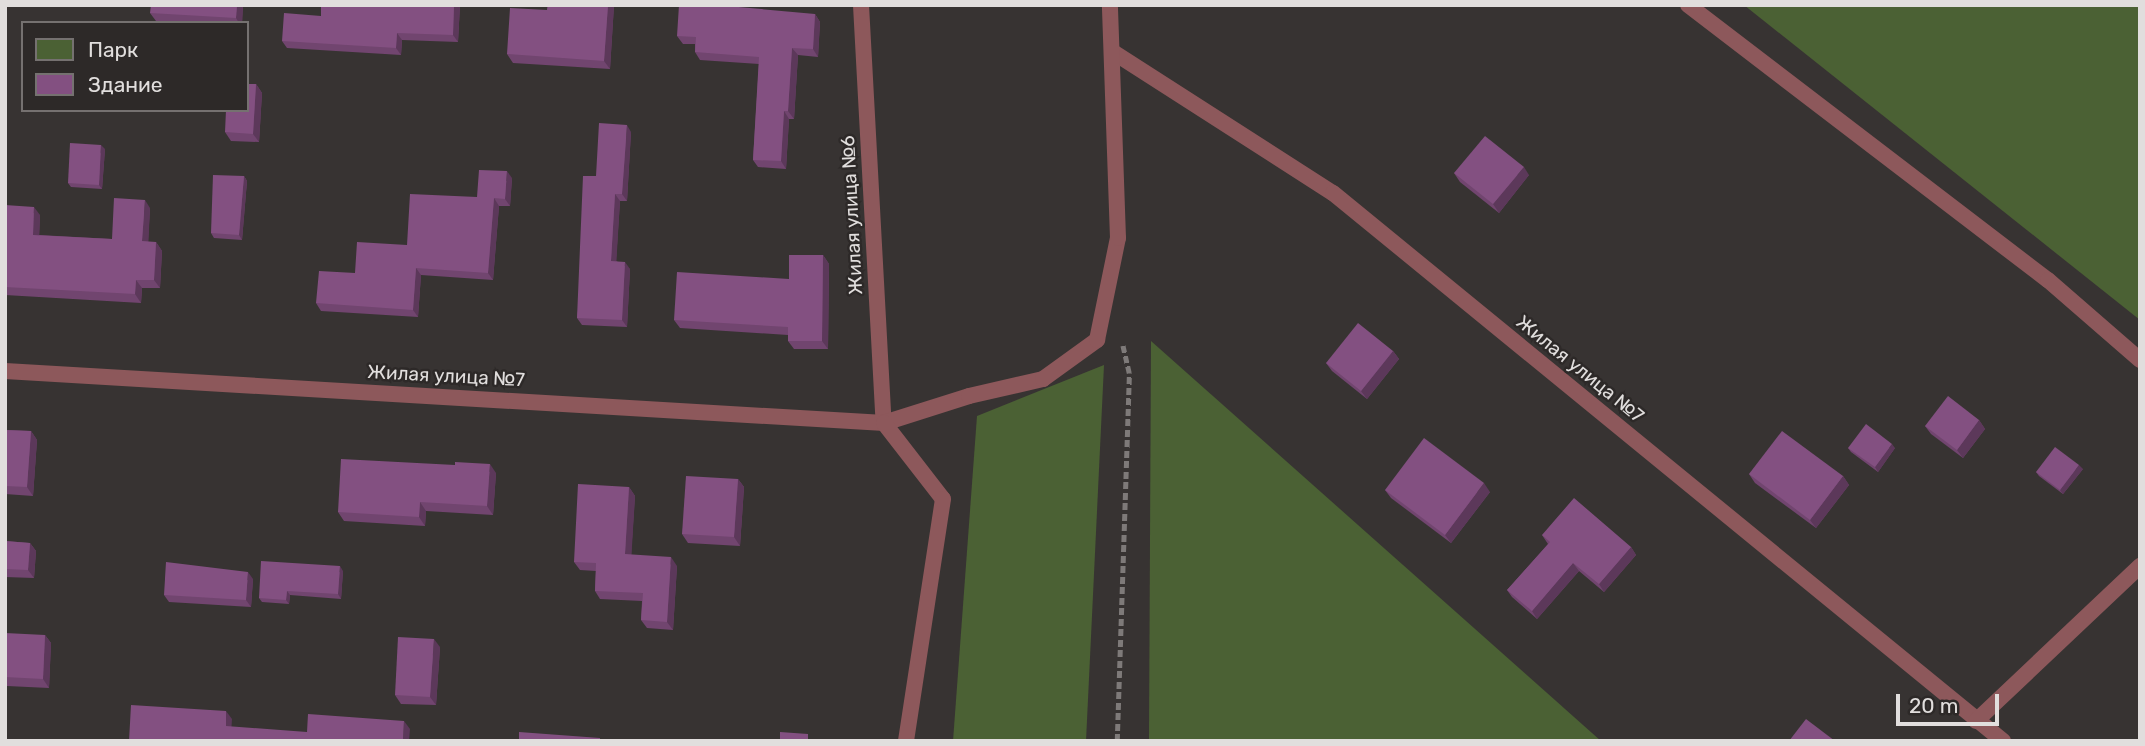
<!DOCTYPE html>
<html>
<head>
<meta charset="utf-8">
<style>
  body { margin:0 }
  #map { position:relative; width:2145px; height:746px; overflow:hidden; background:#373332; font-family:Rubik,sans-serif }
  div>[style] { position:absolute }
  .green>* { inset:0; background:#4b6134 }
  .path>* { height:4.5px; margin-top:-2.25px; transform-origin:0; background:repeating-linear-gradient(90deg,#7e7a79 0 7px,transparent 0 10.5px) }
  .lane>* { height:16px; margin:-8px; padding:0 8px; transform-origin:8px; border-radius:8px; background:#8d585b }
  .wall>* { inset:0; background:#71456f }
  .shaded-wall>* { inset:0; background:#5c385a }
  .building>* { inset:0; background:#835081 }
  span { translate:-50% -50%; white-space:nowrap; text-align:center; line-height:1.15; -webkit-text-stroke:5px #2d2928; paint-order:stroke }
  .street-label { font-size:19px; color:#e1dedd }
  .frame { position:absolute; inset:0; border:7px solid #e1dedd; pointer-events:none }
  .legend { position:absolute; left:21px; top:21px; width:228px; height:91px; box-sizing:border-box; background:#2d2928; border:2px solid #757170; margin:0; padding:9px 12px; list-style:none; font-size:21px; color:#e1dedd }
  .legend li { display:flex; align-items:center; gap:14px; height:35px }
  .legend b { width:35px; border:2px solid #757170 }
  .scale { position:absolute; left:1896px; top:694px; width:103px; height:32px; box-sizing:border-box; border:4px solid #e1dedd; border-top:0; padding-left:9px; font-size:21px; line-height:24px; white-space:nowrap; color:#e1dedd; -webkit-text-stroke:5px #2d2928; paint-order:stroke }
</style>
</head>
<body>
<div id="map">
  <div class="green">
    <div style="clip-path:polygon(1744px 5px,2140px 5px,2140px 320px)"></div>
    <div style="clip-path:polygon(1151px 341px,1601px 741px,1149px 741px)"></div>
    <div style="clip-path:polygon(1104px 365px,1086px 741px,953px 741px,977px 416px)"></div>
  </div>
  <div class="path">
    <div style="left:1117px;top:741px;width:368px;rotate:-88.1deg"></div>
    <div style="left:1129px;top:373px;width:28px;rotate:-103deg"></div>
  </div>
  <div class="lane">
    <div style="left:861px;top:5px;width:419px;rotate:86.9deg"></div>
    <div style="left:1688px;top:5px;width:453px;rotate:37.4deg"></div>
    <div style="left:2048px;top:280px;width:122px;rotate:41deg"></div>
    <div style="left:1113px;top:52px;width:261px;rotate:32.7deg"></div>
    <div style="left:1333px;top:193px;width:866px;rotate:39.28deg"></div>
    <div style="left:5px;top:371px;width:881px;rotate:3.39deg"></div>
    <div style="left:884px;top:423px;width:89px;rotate:-17.6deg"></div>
    <div style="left:969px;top:396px;width:76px;rotate:-12.9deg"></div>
    <div style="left:1043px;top:379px;width:67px;rotate:-35.8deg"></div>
    <div style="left:1097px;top:340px;width:104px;rotate:-78.4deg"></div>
    <div style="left:1118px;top:238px;width:233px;rotate:-92deg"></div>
    <div style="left:884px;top:423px;width:96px;rotate:52.2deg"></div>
    <div style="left:943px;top:499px;width:245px;rotate:98.7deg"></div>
    <div style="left:1976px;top:721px;width:226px;rotate:-43.4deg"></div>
  </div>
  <div class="wall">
    <div style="clip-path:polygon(243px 5px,242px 23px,178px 23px,156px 21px,150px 13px)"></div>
    <div style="clip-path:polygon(460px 5px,458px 42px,402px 40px,401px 55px,287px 48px,282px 41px,321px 16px)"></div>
    <div style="clip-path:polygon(548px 5px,614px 5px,610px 69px,513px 63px,507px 54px,547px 10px)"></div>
    <div style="clip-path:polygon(815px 14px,820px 22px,818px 57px,798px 55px,794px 119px,789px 119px,786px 169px,758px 167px,753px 160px,759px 64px,700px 60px,695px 52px,695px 44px,683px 44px,677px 36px)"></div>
    <div style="clip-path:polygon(256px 84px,262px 93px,259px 142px,231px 141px,225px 132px)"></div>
    <div style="clip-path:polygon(631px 132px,627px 201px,620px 201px,616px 261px,630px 269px,627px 327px,582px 325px,577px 318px,596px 176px)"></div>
    <div style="clip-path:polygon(105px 149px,102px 189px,71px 187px,68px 183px)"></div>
    <div style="clip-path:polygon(1454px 173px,1529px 175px,1499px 213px,1460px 182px)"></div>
    <div style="clip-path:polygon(244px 176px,247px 181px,242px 240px,214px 238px,211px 233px)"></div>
    <div style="clip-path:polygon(512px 178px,510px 206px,499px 206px,493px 280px,421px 275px,418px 317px,321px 311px,316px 303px,355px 273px,407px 245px,477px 197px)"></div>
    <div style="clip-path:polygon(5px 205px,40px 215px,39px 235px,112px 239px,150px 208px,148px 242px,156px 242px,162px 251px,160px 288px,142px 288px,141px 303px,5px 295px)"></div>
    <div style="clip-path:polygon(823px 255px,829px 264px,828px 349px,794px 349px,788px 341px,788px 335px,680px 328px,674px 320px,789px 279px)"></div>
    <div style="clip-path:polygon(1393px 351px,1399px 359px,1367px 399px,1332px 371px,1326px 363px)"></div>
    <div style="clip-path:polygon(1979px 420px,1985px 429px,1963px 458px,1931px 434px,1925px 426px)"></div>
    <div style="clip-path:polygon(5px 430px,31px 431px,37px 440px,33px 496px,5px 494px)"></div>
    <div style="clip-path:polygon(1848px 448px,1895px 448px,1878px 472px,1851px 452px)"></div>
    <div style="clip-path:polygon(455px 465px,496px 473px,493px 515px,426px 511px,425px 526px,344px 521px,338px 512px)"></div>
    <div style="clip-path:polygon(2083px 469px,2063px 494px,2039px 476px,2036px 472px)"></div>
    <div style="clip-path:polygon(1749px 474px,1843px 476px,1849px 485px,1816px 528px,1755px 483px)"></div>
    <div style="clip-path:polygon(738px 479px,744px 487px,740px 546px,688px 543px,682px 534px)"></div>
    <div style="clip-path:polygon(629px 487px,635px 496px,631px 555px,677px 566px,673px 630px,647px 628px,641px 620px,642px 601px,600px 599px,595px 591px,596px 571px,580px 570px,574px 562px)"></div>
    <div style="clip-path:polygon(1385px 490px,1490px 492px,1451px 543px,1391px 498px)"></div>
    <div style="clip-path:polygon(1542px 535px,1631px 547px,1636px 555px,1604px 592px,1579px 571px,1537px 619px,1512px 597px,1507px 590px,1548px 544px)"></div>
    <div style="clip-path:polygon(5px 541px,30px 543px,36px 551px,34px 578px,5px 577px)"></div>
    <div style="clip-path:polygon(343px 571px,341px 599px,290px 595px,289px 604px,262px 602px,259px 598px)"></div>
    <div style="clip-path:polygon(253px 579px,251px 607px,169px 602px,164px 595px)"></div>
    <div style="clip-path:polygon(45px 635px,51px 643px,49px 688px,7px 686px,5px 683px,5px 677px)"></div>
    <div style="clip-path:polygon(440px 647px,436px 705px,401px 704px,395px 695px)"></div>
  </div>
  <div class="shaded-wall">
    <div style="clip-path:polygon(237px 5px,243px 5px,242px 23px,239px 23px,236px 18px)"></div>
    <div style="clip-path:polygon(454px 5px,460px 5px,458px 42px,453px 35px)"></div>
    <div style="clip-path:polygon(608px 5px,614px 5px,610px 69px,604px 61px)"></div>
    <div style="clip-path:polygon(815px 14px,820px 22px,818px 57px,813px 49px)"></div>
    <div style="clip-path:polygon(397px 33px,402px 40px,401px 55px,396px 48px)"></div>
    <div style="clip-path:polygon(792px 48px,798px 55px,794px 119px,788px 111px)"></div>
    <div style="clip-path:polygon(256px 84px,262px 93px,259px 142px,253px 134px)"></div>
    <div style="clip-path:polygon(784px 111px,789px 119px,786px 169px,781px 161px)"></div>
    <div style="clip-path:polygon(627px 125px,631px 132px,627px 201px,622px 194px)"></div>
    <div style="clip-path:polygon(101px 145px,105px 149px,102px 189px,99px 185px)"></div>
    <div style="clip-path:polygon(1524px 167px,1529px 175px,1499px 213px,1493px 204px)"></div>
    <div style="clip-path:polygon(507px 171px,512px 178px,510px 206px,505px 199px)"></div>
    <div style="clip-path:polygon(244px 176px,247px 181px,242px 240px,239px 235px)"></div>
    <div style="clip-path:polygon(615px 194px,620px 201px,616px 268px,611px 261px)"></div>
    <div style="clip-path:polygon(494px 198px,499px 206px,493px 280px,488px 273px)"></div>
    <div style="clip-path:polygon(145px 200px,150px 208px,148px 250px,142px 241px)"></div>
    <div style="clip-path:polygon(34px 207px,40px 215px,39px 243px,33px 235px)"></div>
    <div style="clip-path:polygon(156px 242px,162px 251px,160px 288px,154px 280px)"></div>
    <div style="clip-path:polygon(823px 255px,829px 264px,828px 349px,822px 341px)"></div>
    <div style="clip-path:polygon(625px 262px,630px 269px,627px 327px,622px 320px)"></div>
    <div style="clip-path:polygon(416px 268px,421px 275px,418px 317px,413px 310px)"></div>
    <div style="clip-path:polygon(136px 280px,142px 288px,141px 303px,135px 294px)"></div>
    <div style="clip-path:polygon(1393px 351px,1399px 359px,1367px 399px,1361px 391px)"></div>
    <div style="clip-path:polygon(1979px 420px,1985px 429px,1963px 458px,1957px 450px)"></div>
    <div style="clip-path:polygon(31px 431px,37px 440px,33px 496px,27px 487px)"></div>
    <div style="clip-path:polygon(1892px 444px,1895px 448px,1878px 472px,1875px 467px)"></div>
    <div style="clip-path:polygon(490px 464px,496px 473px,493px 515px,487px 506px)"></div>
    <div style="clip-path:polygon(2079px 465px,2083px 469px,2063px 494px,2060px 490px)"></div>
    <div style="clip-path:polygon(1843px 476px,1849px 485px,1816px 528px,1810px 520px)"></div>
    <div style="clip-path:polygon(738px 479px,744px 487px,740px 546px,734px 537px)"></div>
    <div style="clip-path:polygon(1484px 483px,1490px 492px,1451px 543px,1445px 535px)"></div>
    <div style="clip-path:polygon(629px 487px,635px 496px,631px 563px,625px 554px)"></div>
    <div style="clip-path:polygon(420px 502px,426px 511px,425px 526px,419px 517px)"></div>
    <div style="clip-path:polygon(30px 543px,36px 551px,34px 578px,28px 570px)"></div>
    <div style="clip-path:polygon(1631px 547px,1636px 555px,1604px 592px,1599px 584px)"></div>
    <div style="clip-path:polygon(671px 557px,677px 566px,673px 630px,667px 622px)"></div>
    <div style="clip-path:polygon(1573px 563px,1579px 571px,1537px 619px,1532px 611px)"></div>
    <div style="clip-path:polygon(340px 566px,343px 571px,341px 599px,338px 594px)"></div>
    <div style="clip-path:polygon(248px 572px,253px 579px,251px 607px,246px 600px)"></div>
    <div style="clip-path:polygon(287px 591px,290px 595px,289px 604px,286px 600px)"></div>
    <div style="clip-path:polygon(45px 635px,51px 643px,49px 688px,43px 679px)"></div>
    <div style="clip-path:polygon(434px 639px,440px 647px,436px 705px,430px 697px)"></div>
    <div style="clip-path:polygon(226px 711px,232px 719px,231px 734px,226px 726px)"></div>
    <div style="clip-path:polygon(404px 721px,410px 729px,409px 741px,403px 741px)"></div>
  </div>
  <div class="building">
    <div style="clip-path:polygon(151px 5px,237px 5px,236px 18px,150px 13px)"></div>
    <div style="clip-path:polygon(321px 5px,454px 5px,453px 35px,397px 33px,396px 48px,282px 41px,284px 13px,321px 16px)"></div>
    <div style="clip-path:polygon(548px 5px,608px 5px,604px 61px,507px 54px,510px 8px,547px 10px)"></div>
    <div style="clip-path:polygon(679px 5px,716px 5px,815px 14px,813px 49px,792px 48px,788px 111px,784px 111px,781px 161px,753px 160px,759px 57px,695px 52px,696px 37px,677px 36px)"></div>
    <div style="clip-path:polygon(247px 84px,256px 84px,253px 134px,225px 132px,226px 110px,247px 110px)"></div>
    <div style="clip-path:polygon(599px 123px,627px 125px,622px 194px,615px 194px,611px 261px,625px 262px,622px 320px,577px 318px,583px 176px,596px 176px)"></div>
    <div style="clip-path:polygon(1485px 136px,1524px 167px,1493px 204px,1454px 173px)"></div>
    <div style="clip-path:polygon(70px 143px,101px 145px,99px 185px,68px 183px)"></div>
    <div style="clip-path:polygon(479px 170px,507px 171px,505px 199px,494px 198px,488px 273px,416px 268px,413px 310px,316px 303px,319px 271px,355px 273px,357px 242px,407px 245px,410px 194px,477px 197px)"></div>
    <div style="clip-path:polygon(213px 175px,244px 176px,239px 235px,211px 233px)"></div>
    <div style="clip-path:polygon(114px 198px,145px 200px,142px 241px,156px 242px,154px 280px,136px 280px,135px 294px,5px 287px,5px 205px,34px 207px,33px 235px,112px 239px)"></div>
    <div style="clip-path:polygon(789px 255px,823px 255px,822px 341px,788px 341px,788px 327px,674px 320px,677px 272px,789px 279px)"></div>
    <div style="clip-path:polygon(1358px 323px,1393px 351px,1361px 391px,1326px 363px)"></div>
    <div style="clip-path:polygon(1948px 396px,1979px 420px,1957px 450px,1925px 426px)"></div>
    <div style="clip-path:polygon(1866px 424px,1892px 444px,1875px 467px,1848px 448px)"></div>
    <div style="clip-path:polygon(5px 430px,31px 431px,27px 487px,5px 486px)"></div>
    <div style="clip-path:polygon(1782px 431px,1843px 476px,1810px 520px,1749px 474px)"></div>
    <div style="clip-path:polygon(1424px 438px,1484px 483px,1445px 535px,1385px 490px)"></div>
    <div style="clip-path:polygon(2055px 447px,2079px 465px,2060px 490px,2036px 472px)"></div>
    <div style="clip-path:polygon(341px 459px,455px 465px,455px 462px,490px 464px,487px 506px,420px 502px,419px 517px,338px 512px)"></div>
    <div style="clip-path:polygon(686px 476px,738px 479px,734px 537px,682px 534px)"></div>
    <div style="clip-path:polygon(578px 484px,629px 487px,625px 554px,671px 557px,667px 622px,641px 620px,643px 593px,595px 591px,596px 563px,574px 562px)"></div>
    <div style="clip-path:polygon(1574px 498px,1631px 547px,1599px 584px,1573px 563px,1532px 611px,1507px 590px,1550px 542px,1542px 535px)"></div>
    <div style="clip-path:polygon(5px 541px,30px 543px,28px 570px,5px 569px)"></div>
    <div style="clip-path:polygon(261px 561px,340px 566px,338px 594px,287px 591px,286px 600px,259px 598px)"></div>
    <div style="clip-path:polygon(166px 562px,248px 572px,246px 600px,164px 595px)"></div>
    <div style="clip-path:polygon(5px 633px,45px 635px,43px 679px,5px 677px)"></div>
    <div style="clip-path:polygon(398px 637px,434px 639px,430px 697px,395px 695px)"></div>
    <div style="clip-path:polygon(131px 705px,226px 711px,226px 726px,307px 732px,308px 714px,404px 721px,403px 741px,129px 741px)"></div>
    <div style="clip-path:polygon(1806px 719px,1835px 741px,1789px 741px)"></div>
    <div style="clip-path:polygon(519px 732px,600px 738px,600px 741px,519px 741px)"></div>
    <div style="clip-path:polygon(780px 732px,808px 734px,808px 741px,780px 741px)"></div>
  </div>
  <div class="street-label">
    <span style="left:852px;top:215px;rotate:-93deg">Жилая улица №6</span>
    <span style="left:1580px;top:369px;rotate:39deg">Жилая улица №7</span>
    <span style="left:446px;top:376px;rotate:3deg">Жилая улица №7</span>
  </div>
  <div class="frame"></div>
  <ul class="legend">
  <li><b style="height:19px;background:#4b6134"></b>Парк</li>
  <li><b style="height:19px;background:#835081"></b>Здание</li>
  </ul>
  <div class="scale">20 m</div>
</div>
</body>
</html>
